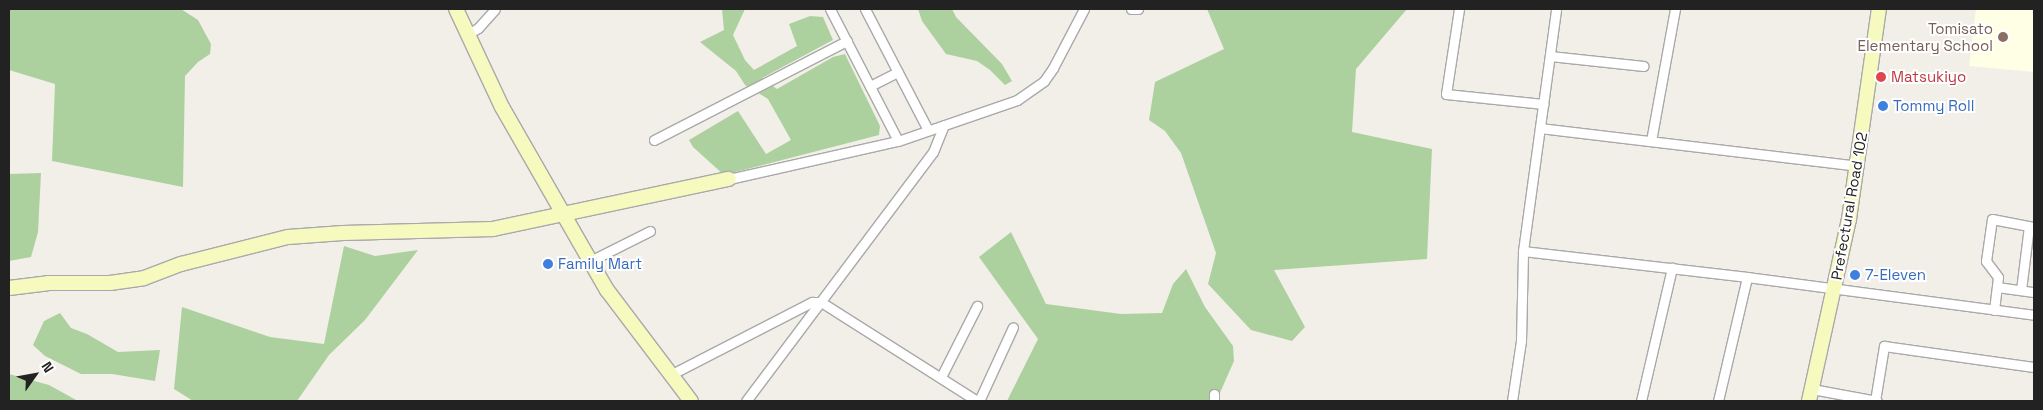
<!DOCTYPE html>
<html>
<head>
<meta charset="utf-8">
<style>
  body { margin:0 }
  #map { position:relative; width:2043px; height:410px; overflow:hidden; background:#f2efe9; font-family:"Space Grotesk",sans-serif }
  div>[style] { position:absolute }
  .education>* { inset:0; background:#ffffe5 }
  .forest>* { inset:0; background:#add19e }
  .roads { filter:drop-shadow(1px 0 #a9a9a9) drop-shadow(-1px 0 #a9a9a9) drop-shadow(0 1px #a9a9a9) drop-shadow(0 -1px #a9a9a9) }
  .street>* { height:9px; margin:-4.5px; padding:0 4.5px; transform-origin:4.5px; border-radius:4.5px; background:#fff }
  .secondary>* { height:14px; margin:-7px; padding:0 7px; transform-origin:7px; border-radius:7px; background:#f7fabf }
  .dots>* { width:14px; height:14px; translate:-50% -50%; box-sizing:border-box; border:2px solid #fff; border-radius:50% }
  span { translate:-50% -50%; white-space:nowrap; text-align:center; line-height:1.15; -webkit-text-stroke:4px #fff; paint-order:stroke }
  .education-label { font-size:15px; color:#785e54 }
  .right { translate:-100% -50%; text-align:right }
  .health-label { font-size:15px; color:#be3a42 }
  .left { translate:0 -50%; text-align:left }
  .shop-label { font-size:15px; color:#366cbe }
  .street-label { font-size:15px; color:#222 }
  .frame { position:absolute; inset:0; border:10px solid #222; pointer-events:none }
  .north { position:absolute; left:10px; top:350px; width:50px; height:50px; -webkit-text-stroke:4px #fff; paint-order:stroke; rotate:58deg; font-size:14px; font-weight:700; line-height:20px; text-align:center; color:#222 }
  .north::after { content:''; display:block; margin:auto; width:18px; height:22px; background:#222; clip-path:polygon(50% 0,100% 100%,50% 72%,0 100%) }
</style>
</head>
<body>
<div id="map">
  <div class="education">
    <div style="clip-path:polygon(1976px 9px,2034px 9px,2034px 72px,1969px 66px)"></div>
  </div>
  <div class="forest">
    <div style="clip-path:polygon(9px 9px,181px 9px,198px 20px,211px 44px,210px 54px,198px 62px,185px 76px,183px 187px,52px 161px,55px 84px,9px 70px)"></div>
    <div style="clip-path:polygon(722px 9px,745px 9px,733px 35px,745px 60px,754px 70px,797px 46px,789px 24px,810px 16px,823px 17px,833px 40px,762px 78px,777px 89px,833px 57px,845px 54px,880px 126px,879px 135px,724px 175px,693px 147px,689px 140px,738px 111px,766px 154px,791px 140px,768px 99px,745px 85px,736px 71px,700px 42px,724px 30px)"></div>
    <div style="clip-path:polygon(918px 9px,952px 9px,956px 17px,1002px 64px,1012px 81px,1005px 85px,990px 70px,977px 61px,946px 54px,922px 21px)"></div>
    <div style="clip-path:polygon(1207px 9px,1407px 9px,1356px 69px,1352px 132px,1432px 149px,1427px 259px,1274px 270px,1305px 327px,1292px 341px,1251px 330px,1208px 284px,1216px 253px,1181px 153px,1165px 131px,1149px 120px,1155px 82px,1224px 49px)"></div>
    <div style="clip-path:polygon(41px 173px,38px 232px,31px 257px,9px 261px,9px 174px)"></div>
    <div style="clip-path:polygon(1011px 232px,1046px 304px,1121px 314px,1162px 313px,1173px 284px,1186px 269px,1205px 307px,1233px 346px,1234px 361px,1219px 395px,1212px 401px,1007px 401px,1038px 339px,979px 257px)"></div>
    <div style="clip-path:polygon(344px 246px,375px 256px,418px 250px,365px 320px,329px 355px,297px 401px,193px 401px,174px 389px,182px 307px,270px 337px,324px 344px)"></div>
    <div style="clip-path:polygon(60px 313px,71px 328px,87px 334px,118px 352px,160px 350px,155px 381px,112px 374px,81px 374px,45px 356px,33px 345px,44px 321px)"></div>
    <div style="clip-path:polygon(9px 374px,49px 385px,78px 401px,9px 401px)"></div>
  </div>
  <div class="roads">
    <div class="street">
      <div style="left:830px;top:9px;width:148px;rotate:62.7deg"></div>
      <div style="left:865px;top:9px;width:136px;rotate:62.5deg"></div>
      <div style="left:1131px;top:9px;width:7px"></div>
      <div style="left:1459px;top:9px;width:86px;rotate:98.7deg"></div>
      <div style="left:1446px;top:94px;width:98px;rotate:5.9deg"></div>
      <div style="left:468px;top:34px;width:12px;rotate:-31deg"></div>
      <div style="left:478px;top:28px;width:25px;rotate:-48deg"></div>
      <div style="left:1550px;top:56px;width:94px;rotate:6.1deg"></div>
      <div style="left:870px;top:86px;width:31px;rotate:-27deg"></div>
      <div style="left:1540px;top:128px;width:319px;rotate:6.8deg"></div>
      <div style="left:654px;top:140px;width:217px;rotate:-27.2deg"></div>
      <div style="left:1651px;top:141px;width:134px;rotate:-79.7deg"></div>
      <div style="left:729px;top:179px;width:173px;rotate:-12.7deg"></div>
      <div style="left:898px;top:141px;width:126px;rotate:-19deg"></div>
      <div style="left:1017px;top:100px;width:33px;rotate:-35deg"></div>
      <div style="left:1044px;top:81px;width:16px;rotate:-55deg"></div>
      <div style="left:1053px;top:68px;width:67px;rotate:-62.3deg"></div>
      <div style="left:1523px;top:251px;width:226px;rotate:6.6deg"></div>
      <div style="left:1747px;top:277px;width:290px;rotate:7.5deg"></div>
      <div style="left:590px;top:261px;width:67px;rotate:-26.6deg"></div>
      <div style="left:1997px;top:287px;width:37px;rotate:8deg"></div>
      <div style="left:2021px;top:290px;width:64px;rotate:-82.9deg"></div>
      <div style="left:1994px;top:310px;width:33px;rotate:-83deg"></div>
      <div style="left:1998px;top:277px;width:20px;rotate:-127deg"></div>
      <div style="left:1986px;top:261px;width:42px;rotate:-81.9deg"></div>
      <div style="left:1992px;top:219px;width:43px;rotate:10.8deg"></div>
      <div style="left:670px;top:375px;width:160px;rotate:-27.2deg"></div>
      <div style="left:812px;top:302px;width:9px"></div>
      <div style="left:821px;top:302px;width:185px;rotate:32.4deg"></div>
      <div style="left:941px;top:377px;width:80px;rotate:-63.1deg"></div>
      <div style="left:1812px;top:389px;width:66px;rotate:10.5deg"></div>
      <div style="left:1214px;top:394px;width:7px;rotate:90deg"></div>
      <div style="left:746px;top:401px;width:311px;rotate:-53.1deg"></div>
      <div style="left:933px;top:152px;width:29px;rotate:-68deg"></div>
      <div style="left:979px;top:401px;width:81px;rotate:-65.3deg"></div>
      <div style="left:1512px;top:401px;width:61px;rotate:-81.5deg"></div>
      <div style="left:1521px;top:341px;width:90px;rotate:-88.7deg"></div>
      <div style="left:1523px;top:251px;width:244px;rotate:-82.2deg"></div>
      <div style="left:1641px;top:401px;width:137px;rotate:-76.9deg"></div>
      <div style="left:1718px;top:401px;width:127px;rotate:-76.8deg"></div>
      <div style="left:1875px;top:401px;width:56px;rotate:-80.7deg"></div>
      <div style="left:1884px;top:346px;width:151px;rotate:8deg"></div>
    </div>
    <div class="secondary">
      <div style="left:456px;top:9px;width:108px;rotate:64.9deg"></div>
      <div style="left:502px;top:107px;width:211px;rotate:60.2deg"></div>
      <div style="left:607px;top:290px;width:139px;rotate:52.9deg"></div>
      <div style="left:9px;top:288px;width:39px;rotate:-7deg"></div>
      <div style="left:48px;top:283px;width:62px"></div>
      <div style="left:110px;top:283px;width:34px;rotate:-8deg"></div>
      <div style="left:144px;top:278px;width:40px;rotate:-21deg"></div>
      <div style="left:181px;top:264px;width:110px;rotate:-14.2deg"></div>
      <div style="left:288px;top:237px;width:55px;rotate:-4.2deg"></div>
      <div style="left:343px;top:233px;width:150px;rotate:-1.5deg"></div>
      <div style="left:493px;top:229px;width:241px;rotate:-12deg"></div>
      <div style="left:1809px;top:401px;width:186px;rotate:-77.6deg"></div>
      <div style="left:1849px;top:219px;width:212px;rotate:-81.9deg"></div>
    </div>
  </div>
  <div class="dots">
    <div style="left:2003px;top:37px;background:#8d6e63"></div>
    <div style="left:1881px;top:77px;background:#e0444e"></div>
    <div style="left:1883px;top:106px;background:#3f7fe0"></div>
    <div style="left:548px;top:264px;background:#3f7fe0"></div>
    <div style="left:1855px;top:275px;background:#3f7fe0"></div>
  </div>
  <div class="education-label">
    <span class="right" style="left:1993px;top:37px">Tomisato<br>Elementary School</span>
  </div>
  <div class="health-label">
    <span class="left" style="left:1891px;top:77px">Matsukiyo</span>
  </div>
  <div class="shop-label">
    <span class="left" style="left:1893px;top:106px">Tommy Roll</span>
    <span class="left" style="left:558px;top:264px">Family Mart</span>
    <span class="left" style="left:1865px;top:275px">7-Eleven</span>
  </div>
  <div class="street-label">
    <span style="left:1849px;top:206px;rotate:-80deg">Prefectural Road 102</span>
  </div>
  <div class="frame"></div>
  <div class="north">N</div>
</div>
</body>
</html>
